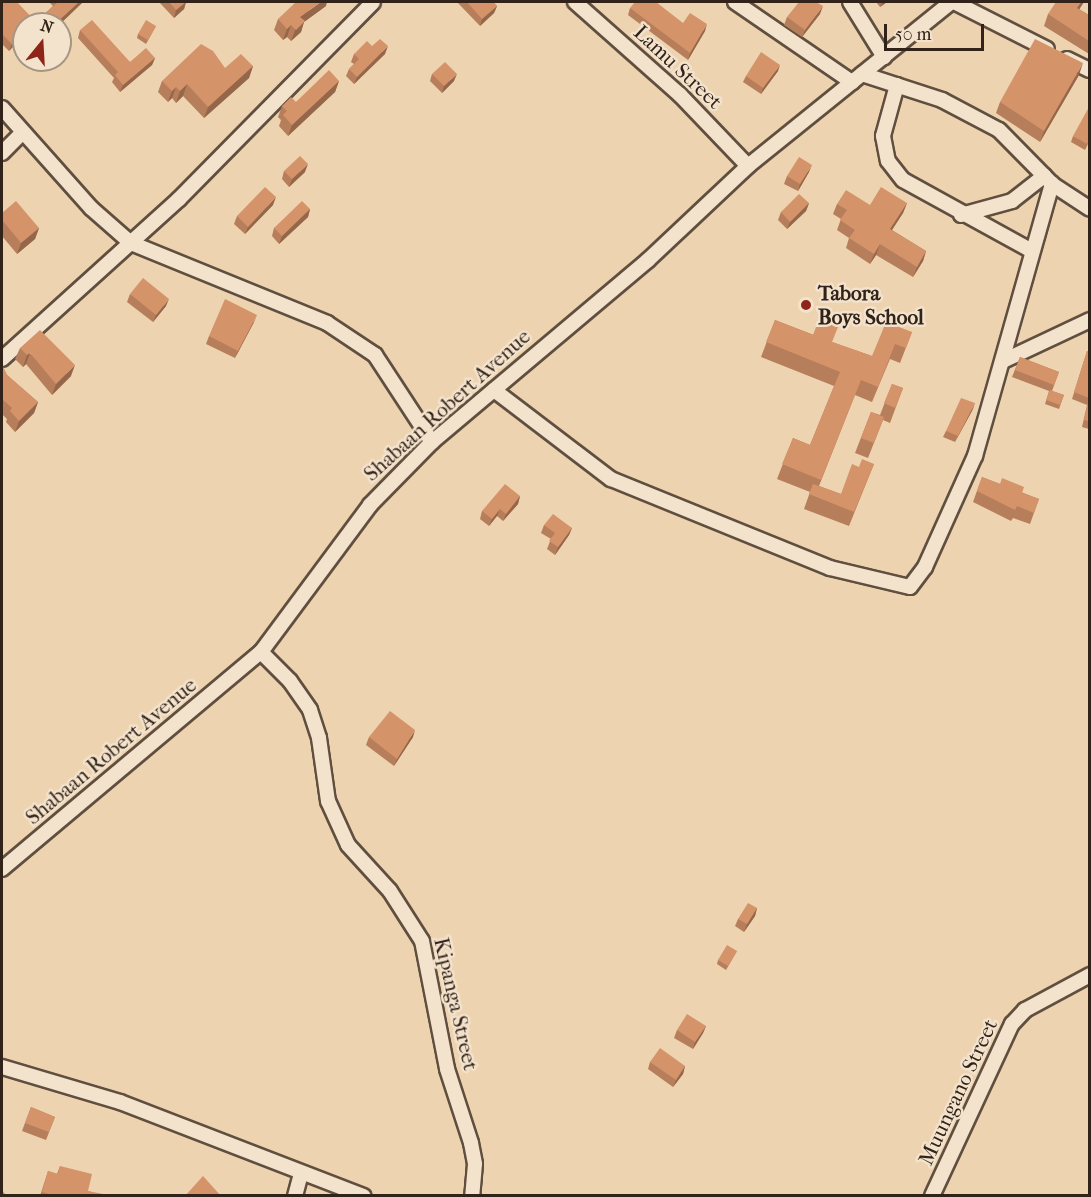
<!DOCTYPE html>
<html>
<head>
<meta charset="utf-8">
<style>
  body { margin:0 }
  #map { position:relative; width:1091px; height:1197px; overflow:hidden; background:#edd3b0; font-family:"IM FELL French Canon",serif }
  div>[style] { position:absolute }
  .roads { filter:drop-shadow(2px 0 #604f3f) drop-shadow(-2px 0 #604f3f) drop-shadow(0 2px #604f3f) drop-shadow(0 -2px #604f3f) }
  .minor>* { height:14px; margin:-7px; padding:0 7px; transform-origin:7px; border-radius:7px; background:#f3e2cc }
  .wall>* { inset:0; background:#b77e5b }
  .shaded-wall>* { inset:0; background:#95674a }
  .building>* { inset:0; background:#d5936a }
  .dots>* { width:16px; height:16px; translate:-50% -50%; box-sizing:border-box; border:3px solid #f3e2cc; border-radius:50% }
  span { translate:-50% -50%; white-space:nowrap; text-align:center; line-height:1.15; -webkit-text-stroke:5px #f3e2cc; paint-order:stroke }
  .street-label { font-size:21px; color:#312319 }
  .poi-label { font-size:21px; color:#312319; font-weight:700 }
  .left { translate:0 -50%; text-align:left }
  .frame { position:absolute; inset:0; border:3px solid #312319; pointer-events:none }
  .north { position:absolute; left:12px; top:12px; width:60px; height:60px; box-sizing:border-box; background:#f3e2cc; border:2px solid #a59684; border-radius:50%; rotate:18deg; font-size:16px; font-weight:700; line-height:24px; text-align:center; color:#312319 }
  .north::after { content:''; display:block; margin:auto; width:21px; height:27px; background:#8f2418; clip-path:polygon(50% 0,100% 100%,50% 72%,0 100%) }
  .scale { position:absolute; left:884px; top:24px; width:100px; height:27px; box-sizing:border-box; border:3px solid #312319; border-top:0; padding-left:8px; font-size:18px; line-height:21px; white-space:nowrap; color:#312319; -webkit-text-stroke:4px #f3e2cc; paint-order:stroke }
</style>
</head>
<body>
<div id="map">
  <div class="roads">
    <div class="minor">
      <div style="left:575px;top:2px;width:140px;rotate:41.5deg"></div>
      <div style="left:680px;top:95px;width:98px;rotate:46.2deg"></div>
      <div style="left:735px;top:2px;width:142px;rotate:34.4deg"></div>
      <div style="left:850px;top:2px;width:65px;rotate:58.3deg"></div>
      <div style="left:954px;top:2px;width:104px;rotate:26.8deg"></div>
      <div style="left:1067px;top:59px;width:25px;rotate:26deg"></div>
      <div style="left:862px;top:74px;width:84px;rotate:18deg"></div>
      <div style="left:942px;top:100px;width:64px;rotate:27.8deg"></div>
      <div style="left:999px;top:130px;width:76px;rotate:45.5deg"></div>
      <div style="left:1052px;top:184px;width:45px;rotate:33.3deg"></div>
      <div style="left:897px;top:85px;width:53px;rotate:105.4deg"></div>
      <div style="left:883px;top:136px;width:25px;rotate:79deg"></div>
      <div style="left:888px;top:161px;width:24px;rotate:52deg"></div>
      <div style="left:903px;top:180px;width:147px;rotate:28.8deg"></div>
      <div style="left:2px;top:108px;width:134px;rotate:48.3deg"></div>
      <div style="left:91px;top:208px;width:53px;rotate:41.2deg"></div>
      <div style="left:131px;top:243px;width:212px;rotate:22.2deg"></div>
      <div style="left:327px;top:323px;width:58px;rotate:33.7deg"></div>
      <div style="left:375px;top:355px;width:104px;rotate:56.8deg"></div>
      <div style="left:2px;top:153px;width:27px;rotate:-45deg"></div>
      <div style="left:961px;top:215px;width:53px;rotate:-15.4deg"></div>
      <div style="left:1012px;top:201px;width:41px;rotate:-38deg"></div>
      <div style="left:2px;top:359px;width:239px;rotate:-42.1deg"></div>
      <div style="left:179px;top:199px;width:276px;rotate:-45.4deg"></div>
      <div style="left:1003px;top:361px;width:96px;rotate:-25.2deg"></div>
      <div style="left:494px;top:390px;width:147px;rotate:37.3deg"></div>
      <div style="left:611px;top:479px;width:236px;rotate:22.1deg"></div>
      <div style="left:830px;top:568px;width:82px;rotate:13.4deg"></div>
      <div style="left:910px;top:587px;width:25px;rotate:-53deg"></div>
      <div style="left:925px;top:567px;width:122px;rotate:-65.8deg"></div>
      <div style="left:975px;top:456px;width:283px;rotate:-74.2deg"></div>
      <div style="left:261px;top:652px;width:41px;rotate:45deg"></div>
      <div style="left:290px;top:681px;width:35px;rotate:55deg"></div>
      <div style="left:310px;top:710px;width:29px;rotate:72deg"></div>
      <div style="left:319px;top:738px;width:64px;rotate:81.9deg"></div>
      <div style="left:328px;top:801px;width:48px;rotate:65.6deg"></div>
      <div style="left:348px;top:845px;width:62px;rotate:47.6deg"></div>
      <div style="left:390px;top:891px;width:59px;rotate:57.4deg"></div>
      <div style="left:422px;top:941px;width:130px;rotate:78.9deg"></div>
      <div style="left:447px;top:1069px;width:78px;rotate:72deg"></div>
      <div style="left:471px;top:1143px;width:21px;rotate:79deg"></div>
      <div style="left:475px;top:1164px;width:32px;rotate:95deg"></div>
      <div style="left:2px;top:869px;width:338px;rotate:-40deg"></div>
      <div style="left:261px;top:652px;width:183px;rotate:-53.4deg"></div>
      <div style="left:370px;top:505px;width:88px;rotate:-45.5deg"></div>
      <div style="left:432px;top:442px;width:282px;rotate:-40.1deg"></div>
      <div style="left:648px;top:260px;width:137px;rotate:-43.2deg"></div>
      <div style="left:748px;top:166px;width:261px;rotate:-38.9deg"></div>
      <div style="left:2px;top:1067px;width:123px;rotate:16.5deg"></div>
      <div style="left:120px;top:1102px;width:261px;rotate:21.1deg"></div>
      <div style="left:295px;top:1196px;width:23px;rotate:-75deg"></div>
      <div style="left:932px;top:1196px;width:190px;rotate:-65.1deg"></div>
      <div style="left:1012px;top:1024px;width:19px;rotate:-47deg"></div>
      <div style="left:1025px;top:1010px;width:74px;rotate:-28.3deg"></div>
    </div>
  </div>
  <div class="wall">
    <div style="clip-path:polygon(49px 2px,83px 2px,60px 24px,24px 24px,24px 39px,22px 37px,9px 51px,2px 44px,2px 3px,36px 22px,53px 6px)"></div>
    <div style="clip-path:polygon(159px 2px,186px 2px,184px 9px,174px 18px)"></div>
    <div style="clip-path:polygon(457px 2px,493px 2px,497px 6px,494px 13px,480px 26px)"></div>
    <div style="clip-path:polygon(876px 2px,887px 2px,880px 7px)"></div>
    <div style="clip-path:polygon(1083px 3px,1079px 9px,1089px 15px,1089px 54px,1044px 26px,1048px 14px)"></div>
    <div style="clip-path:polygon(326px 6px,304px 22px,301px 32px,291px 41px,287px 37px,283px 40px,274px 30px,278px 19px)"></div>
    <div style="clip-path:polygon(630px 8px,705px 31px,688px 60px,628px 15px)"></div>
    <div style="clip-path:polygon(820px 14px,802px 37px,784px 25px,787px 17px)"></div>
    <div style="clip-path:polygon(156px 26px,146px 44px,137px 38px,138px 34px)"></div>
    <div style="clip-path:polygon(80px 30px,130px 62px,155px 58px,152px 65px,120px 92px,112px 82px,114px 78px,78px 38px)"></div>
    <div style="clip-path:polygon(372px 46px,385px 54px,354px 84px,346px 76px,349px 69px,354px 64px,351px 62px,354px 54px)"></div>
    <div style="clip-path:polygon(253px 66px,249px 78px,204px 118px,183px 96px,176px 103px,172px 98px,168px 102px,158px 92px,162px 81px,225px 68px)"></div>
    <div style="clip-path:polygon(778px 71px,761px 94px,743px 82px,746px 76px)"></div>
    <div style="clip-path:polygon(432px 74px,454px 81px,442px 93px,430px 81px)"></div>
    <div style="clip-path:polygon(1079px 75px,1040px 142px,996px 113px,1000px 102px)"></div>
    <div style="clip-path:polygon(339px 81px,335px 92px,288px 136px,279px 126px,281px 120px,278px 117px,282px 106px,296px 102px)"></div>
    <div style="clip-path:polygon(1073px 136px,1089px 142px,1085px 150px,1071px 142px)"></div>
    <div style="clip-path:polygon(284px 171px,305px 172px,289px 187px,282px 179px)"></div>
    <div style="clip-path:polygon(809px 172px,798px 191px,784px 184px,787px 176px)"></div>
    <div style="clip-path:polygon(809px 203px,806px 211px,787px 229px,778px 220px,781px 212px)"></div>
    <div style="clip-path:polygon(907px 203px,903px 213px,892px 230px,926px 251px,923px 261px,913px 277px,876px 255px,870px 264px,846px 248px,849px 238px,837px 230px,841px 219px,833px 214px,837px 204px,870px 205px)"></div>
    <div style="clip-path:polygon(273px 205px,245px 234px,234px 224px,237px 216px)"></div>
    <div style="clip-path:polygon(310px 209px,308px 217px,279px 244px,272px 236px,274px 228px)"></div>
    <div style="clip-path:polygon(2px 213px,39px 228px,35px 239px,17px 254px,2px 236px)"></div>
    <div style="clip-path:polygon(130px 294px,166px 306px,153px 322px,127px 302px)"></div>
    <div style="clip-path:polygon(775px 320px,832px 342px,872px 356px,912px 332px,900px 363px,890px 359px,872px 402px,855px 395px,819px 486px,841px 494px,859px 467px,874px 464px,849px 526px,804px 509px,810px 492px,777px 479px,793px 438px,810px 445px,834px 386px,761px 357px)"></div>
    <div style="clip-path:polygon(254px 322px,235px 358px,206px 344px,209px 336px)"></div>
    <div style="clip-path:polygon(20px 348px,71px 376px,52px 395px,26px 364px,23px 367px,15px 359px)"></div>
    <div style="clip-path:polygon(1087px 351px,1089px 352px,1089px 429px,1082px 427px,1087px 405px,1072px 399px)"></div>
    <div style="clip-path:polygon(1020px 357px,1059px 372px,1052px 391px,1064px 395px,1059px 409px,1045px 404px,1049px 391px,1012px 377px)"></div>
    <div style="clip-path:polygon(2px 365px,7px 375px,38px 402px,34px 413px,15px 432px,6px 422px,7px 419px,2px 414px)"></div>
    <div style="clip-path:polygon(892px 384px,903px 388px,890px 423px,883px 420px,868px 458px,855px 453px,871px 412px,880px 415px)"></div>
    <div style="clip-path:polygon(973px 409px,955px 442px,943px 437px,946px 431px)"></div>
    <div style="clip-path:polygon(982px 477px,1039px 499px,1030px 524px,1013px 518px,1011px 521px,973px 502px)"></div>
    <div style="clip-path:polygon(520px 496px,518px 504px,503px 521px,497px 516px,489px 526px,480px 519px,482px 511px)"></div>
    <div style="clip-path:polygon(544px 525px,572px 528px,569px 535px,555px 555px,547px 549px,551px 539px,541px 533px)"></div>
    <div style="clip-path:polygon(369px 737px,413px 737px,394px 766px,366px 745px)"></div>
    <div style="clip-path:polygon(757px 908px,755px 916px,744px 932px,735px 926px,738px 919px)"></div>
    <div style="clip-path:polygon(737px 951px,726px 970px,717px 964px,718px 960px)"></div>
    <div style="clip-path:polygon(706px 1026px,703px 1033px,693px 1049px,674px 1038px,677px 1030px)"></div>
    <div style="clip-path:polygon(650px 1062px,685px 1066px,683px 1074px,673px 1087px,648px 1069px)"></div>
    <div style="clip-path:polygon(31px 1107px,55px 1117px,46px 1140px,22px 1131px)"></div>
    <div style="clip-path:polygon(60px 1166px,88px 1191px,102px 1196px,40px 1196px,48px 1171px,57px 1174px)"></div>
  </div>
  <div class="shaded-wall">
    <div style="clip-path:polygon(79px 2px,83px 2px,60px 24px,55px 24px)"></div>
    <div style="clip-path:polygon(186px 2px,184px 9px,174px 18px,176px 10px)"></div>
    <div style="clip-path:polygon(321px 2px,327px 2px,326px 6px,304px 22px,301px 32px,291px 41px,300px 17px)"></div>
    <div style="clip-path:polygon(883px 2px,887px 2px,880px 7px)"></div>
    <div style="clip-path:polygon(1081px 2px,1084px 2px,1073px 19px,1077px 8px)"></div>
    <div style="clip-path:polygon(497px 6px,494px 13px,480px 26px,482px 19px)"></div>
    <div style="clip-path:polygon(823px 6px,820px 14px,802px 37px,805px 30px)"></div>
    <div style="clip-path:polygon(707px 24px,705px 31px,688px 60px,690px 53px)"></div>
    <div style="clip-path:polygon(291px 25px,287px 37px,283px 40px,287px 29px)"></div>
    <div style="clip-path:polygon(24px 31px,22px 37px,9px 51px,12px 44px)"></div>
    <div style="clip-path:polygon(388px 46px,385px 54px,354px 84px,357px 77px)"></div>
    <div style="clip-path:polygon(155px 58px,152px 65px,120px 92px,123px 85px)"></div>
    <div style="clip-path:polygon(1083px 63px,1079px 75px,1040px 142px,1044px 131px)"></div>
    <div style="clip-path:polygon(780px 65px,778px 71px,761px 94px,763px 88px)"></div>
    <div style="clip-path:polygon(253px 66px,249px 78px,204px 118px,208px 107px)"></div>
    <div style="clip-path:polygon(457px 74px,454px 81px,442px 93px,444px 86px)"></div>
    <div style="clip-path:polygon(339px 81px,335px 92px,288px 136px,292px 125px)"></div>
    <div style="clip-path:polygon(187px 84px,183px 96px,176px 103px,180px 91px)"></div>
    <div style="clip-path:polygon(176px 87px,172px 98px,168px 102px,172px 91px)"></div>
    <div style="clip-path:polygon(308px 164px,305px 172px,289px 187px,292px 179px)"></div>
    <div style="clip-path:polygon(812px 165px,809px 172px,798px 191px,800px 184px)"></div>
    <div style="clip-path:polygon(276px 197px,273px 205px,245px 234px,248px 227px)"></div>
    <div style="clip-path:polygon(809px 203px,806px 211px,787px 229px,790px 222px)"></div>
    <div style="clip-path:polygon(907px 203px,903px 213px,886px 239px,890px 229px)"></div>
    <div style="clip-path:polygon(310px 209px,308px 217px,279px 244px,282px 236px)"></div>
    <div style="clip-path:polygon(39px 228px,35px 239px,17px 254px,21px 243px)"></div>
    <div style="clip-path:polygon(880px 244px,876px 255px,870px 264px,874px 254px)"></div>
    <div style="clip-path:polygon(926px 251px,923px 261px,913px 277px,917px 267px)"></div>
    <div style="clip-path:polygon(169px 299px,166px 306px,153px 322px,156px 315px)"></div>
    <div style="clip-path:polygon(257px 315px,254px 322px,235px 358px,238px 351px)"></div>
    <div style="clip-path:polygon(30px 353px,26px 364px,23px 367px,27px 355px)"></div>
    <div style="clip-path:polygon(75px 365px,71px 376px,52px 395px,56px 384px)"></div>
    <div style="clip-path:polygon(38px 402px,34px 413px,15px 432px,19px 421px)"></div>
    <div style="clip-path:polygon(975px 403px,973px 409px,955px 442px,958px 436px)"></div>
    <div style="clip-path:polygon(520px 496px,518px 504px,503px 521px,506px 514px)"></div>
    <div style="clip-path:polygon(500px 509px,497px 516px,489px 526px,492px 519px)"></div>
    <div style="clip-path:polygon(572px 528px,569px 535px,555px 555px,558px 547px)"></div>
    <div style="clip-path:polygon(415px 730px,413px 737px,394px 766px,397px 759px)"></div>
    <div style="clip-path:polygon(757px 908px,755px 916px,744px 932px,747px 924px)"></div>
    <div style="clip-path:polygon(706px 1026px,703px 1033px,693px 1049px,695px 1042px)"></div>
    <div style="clip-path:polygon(685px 1066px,683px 1074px,673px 1087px,676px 1080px)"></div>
  </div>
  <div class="building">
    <div style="clip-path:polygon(3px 2px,17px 2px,36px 22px,58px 2px,79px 2px,55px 24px,24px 24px,24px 31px,12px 44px,2px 34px,2px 3px)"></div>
    <div style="clip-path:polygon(169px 2px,186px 2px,176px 10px)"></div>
    <div style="clip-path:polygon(296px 2px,321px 2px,300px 17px,305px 21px,296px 30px,291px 25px,287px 29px,278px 19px)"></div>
    <div style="clip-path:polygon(467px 2px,493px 2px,497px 6px,482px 19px)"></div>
    <div style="clip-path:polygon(635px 2px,656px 2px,683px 23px,690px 13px,707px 24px,690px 53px,630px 8px)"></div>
    <div style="clip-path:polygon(799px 2px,816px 2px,823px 6px,805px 30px,787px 17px)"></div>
    <div style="clip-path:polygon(1056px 2px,1081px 2px,1077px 8px,1089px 15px,1089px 41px,1048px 14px)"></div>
    <div style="clip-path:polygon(92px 20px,130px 62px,146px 48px,155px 58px,123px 85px,115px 75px,118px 72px,80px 30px)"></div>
    <div style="clip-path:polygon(146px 20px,156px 26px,148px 40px,138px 34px)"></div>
    <div style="clip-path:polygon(380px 39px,388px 46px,357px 77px,349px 69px,359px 59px,354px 54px,367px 41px,372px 46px)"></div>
    <div style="clip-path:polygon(1035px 39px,1083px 63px,1044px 131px,1000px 102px)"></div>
    <div style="clip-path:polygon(201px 44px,213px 51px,225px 68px,241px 54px,253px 66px,208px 107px,187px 84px,180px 91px,176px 87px,172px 91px,162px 81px)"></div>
    <div style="clip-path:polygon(761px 52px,780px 65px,763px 88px,746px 76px)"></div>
    <div style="clip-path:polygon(445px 62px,457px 74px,444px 86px,432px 74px)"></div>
    <div style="clip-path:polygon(329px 70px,339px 81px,292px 125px,283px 115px,287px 111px,282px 106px,291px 97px,296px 102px)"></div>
    <div style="clip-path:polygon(1089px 107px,1089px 140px,1087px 144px,1073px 136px)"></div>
    <div style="clip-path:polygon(300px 156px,308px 164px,292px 179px,284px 171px)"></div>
    <div style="clip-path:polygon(799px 157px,812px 165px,800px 184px,787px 176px)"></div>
    <div style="clip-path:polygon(265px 187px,276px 197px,248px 227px,237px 216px)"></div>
    <div style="clip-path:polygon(881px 187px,907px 203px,890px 229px,926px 251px,917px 267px,880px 244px,874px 254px,849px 238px,855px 230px,840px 220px,847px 210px,837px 204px,846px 190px,870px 205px)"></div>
    <div style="clip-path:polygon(799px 194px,809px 203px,790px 222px,781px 212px)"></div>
    <div style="clip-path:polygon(16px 201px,39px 228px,21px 243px,2px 220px,2px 213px)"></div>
    <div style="clip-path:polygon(302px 201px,310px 209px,282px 236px,274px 228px)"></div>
    <div style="clip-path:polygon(143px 278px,169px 299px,156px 315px,130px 294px)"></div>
    <div style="clip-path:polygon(225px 299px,257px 315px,238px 351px,209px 336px)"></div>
    <div style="clip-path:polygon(819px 319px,838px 327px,832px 342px,872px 356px,886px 322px,912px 332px,906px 348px,895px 344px,878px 387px,861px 380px,821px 480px,782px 464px,793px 438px,810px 445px,840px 372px,766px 342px,775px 320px,813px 335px)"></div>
    <div style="clip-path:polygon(40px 330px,75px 365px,56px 384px,30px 353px,27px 355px,20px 348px)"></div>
    <div style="clip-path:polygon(1087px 351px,1089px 352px,1089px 421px,1084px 420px,1089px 398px,1074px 392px)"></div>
    <div style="clip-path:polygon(1020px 357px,1059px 372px,1054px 385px,1015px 370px)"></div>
    <div style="clip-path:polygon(2px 365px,7px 375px,38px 402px,19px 421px,10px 411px,12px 408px,2px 399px)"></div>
    <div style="clip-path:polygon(892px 384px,903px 388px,895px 408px,884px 403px)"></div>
    <div style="clip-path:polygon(1050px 390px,1064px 395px,1060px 405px,1046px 400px)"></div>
    <div style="clip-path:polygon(961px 398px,975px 403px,958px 436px,946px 431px)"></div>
    <div style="clip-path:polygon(871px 412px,884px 417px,874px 443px,861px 438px)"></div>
    <div style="clip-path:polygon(862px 459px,874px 464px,854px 512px,809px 494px,813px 484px,841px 494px,852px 464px,859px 467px)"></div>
    <div style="clip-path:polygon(982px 477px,1000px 484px,1002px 478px,1024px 487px,1022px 493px,1039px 499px,1034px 513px,1017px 506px,1015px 510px,977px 491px)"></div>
    <div style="clip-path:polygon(505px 484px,520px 496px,506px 514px,500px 509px,492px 519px,482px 511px)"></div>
    <div style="clip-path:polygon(553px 514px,572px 528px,558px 547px,549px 541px,555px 533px,544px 525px)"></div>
    <div style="clip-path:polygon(390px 711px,415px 730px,397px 759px,369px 737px)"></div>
    <div style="clip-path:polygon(748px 903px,757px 908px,747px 924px,738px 919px)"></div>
    <div style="clip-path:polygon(727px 945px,737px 951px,728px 966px,718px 960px)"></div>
    <div style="clip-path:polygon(687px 1014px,706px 1026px,695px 1042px,677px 1030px)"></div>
    <div style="clip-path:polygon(660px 1048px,685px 1066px,676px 1080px,650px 1062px)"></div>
    <div style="clip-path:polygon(31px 1107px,55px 1117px,49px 1132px,25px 1123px)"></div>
    <div style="clip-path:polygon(60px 1166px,92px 1174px,88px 1191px,103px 1194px,102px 1196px,55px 1196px,42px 1192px,48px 1171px,58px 1174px)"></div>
    <div style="clip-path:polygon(203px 1176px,221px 1196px,185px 1196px)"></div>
    <div style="clip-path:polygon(2px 1190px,7px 1196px,2px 1196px)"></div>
  </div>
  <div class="dots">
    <div style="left:806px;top:305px;background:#8f2418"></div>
  </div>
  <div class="street-label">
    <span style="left:678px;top:67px;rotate:43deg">Lamu Street</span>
    <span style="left:447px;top:405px;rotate:-42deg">Shabaan Robert Avenue</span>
    <span style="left:111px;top:751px;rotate:-40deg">Shabaan Robert Avenue</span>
    <span style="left:456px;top:1004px;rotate:77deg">Kipanga Street</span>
    <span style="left:958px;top:1092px;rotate:-65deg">Muungano Street</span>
  </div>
  <div class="poi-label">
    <span class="left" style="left:818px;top:305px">Tabora<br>Boys School</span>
  </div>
  <div class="frame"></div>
  <div class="north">N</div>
  <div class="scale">50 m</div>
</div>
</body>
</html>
